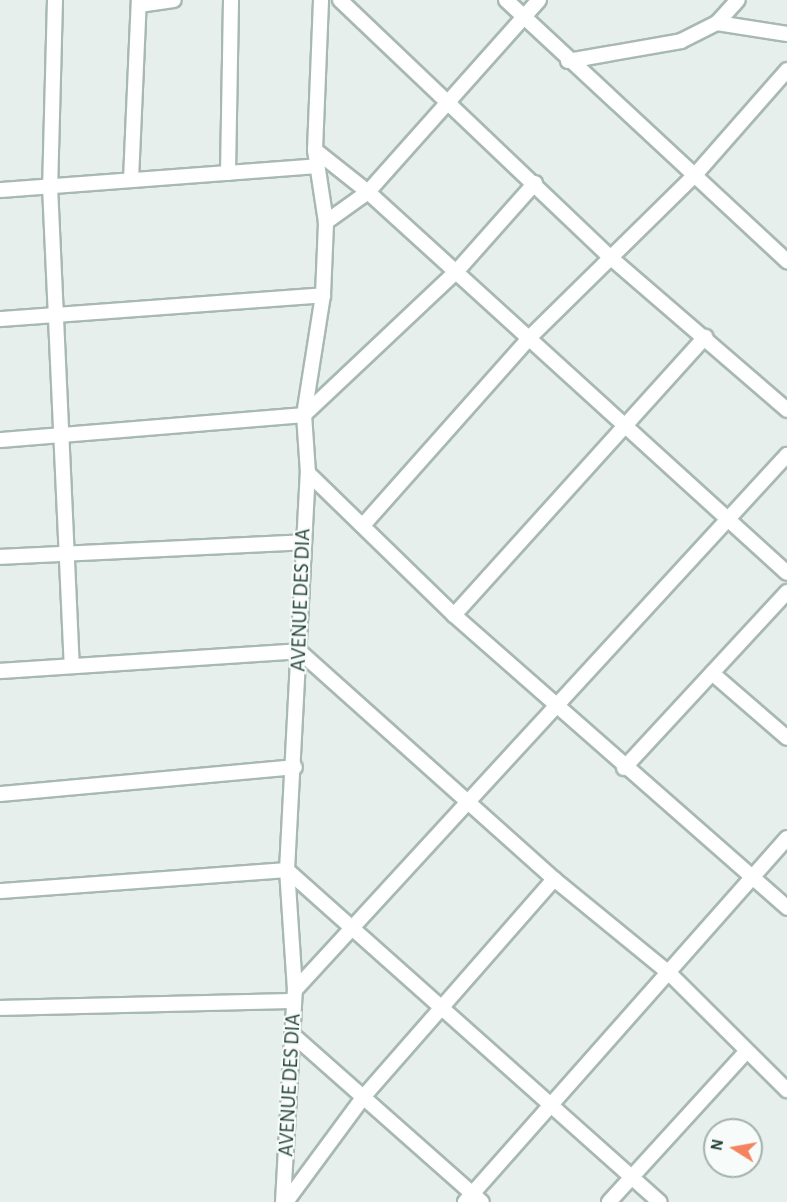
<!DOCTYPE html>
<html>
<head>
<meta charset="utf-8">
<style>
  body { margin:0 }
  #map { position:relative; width:787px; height:1202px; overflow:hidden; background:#e6efeb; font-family:"Alegreya Sans",sans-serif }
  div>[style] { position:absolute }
  .roads { filter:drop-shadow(2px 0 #a8b8b2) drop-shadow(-2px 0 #a8b8b2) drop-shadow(0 2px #a8b8b2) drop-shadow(0 -2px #a8b8b2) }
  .minor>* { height:14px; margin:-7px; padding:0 7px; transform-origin:7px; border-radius:7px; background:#fff }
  span { translate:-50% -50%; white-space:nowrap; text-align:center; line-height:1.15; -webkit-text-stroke:4.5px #f7fbf9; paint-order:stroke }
  .street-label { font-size:21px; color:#24423a }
  .north { position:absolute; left:703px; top:1118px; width:60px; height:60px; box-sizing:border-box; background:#f7fbf9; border:2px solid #a3b1ad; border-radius:50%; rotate:281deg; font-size:16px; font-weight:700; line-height:24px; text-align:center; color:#24423a }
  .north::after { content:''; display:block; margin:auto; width:21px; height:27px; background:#f4845f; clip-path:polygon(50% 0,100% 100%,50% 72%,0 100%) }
</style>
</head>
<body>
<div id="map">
  <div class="roads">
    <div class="minor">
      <div style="left:55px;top:0;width:186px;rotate:91.5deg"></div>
      <div style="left:50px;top:186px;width:479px;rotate:87.4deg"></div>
      <div style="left:340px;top:0;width:373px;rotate:43.6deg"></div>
      <div style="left:610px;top:257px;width:234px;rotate:40.8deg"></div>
      <div style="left:506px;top:0;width:384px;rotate:42.9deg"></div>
      <div style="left:539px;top:0;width:257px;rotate:131.7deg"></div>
      <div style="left:368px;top:192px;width:566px;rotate:42.28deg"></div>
      <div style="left:139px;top:5px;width:35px;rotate:-8deg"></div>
      <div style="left:717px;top:23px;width:31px;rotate:-48deg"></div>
      <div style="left:568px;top:61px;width:115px;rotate:-10deg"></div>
      <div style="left:681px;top:41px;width:40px;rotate:-26.6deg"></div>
      <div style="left:717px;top:23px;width:71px;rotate:8.9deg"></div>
      <div style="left:315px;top:150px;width:68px;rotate:38.4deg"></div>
      <div style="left:368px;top:192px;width:52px;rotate:144.5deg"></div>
      <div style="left:228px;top:173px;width:173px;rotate:-89deg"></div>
      <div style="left:131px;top:180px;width:180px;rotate:-87.5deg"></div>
      <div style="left:0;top:190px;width:318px;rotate:-4.3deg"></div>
      <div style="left:0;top:319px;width:324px;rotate:-4.2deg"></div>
      <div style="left:0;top:440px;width:305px;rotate:-4.7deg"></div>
      <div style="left:304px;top:415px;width:209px;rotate:-43.3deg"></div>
      <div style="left:456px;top:272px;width:119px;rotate:-48.4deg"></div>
      <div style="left:308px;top:473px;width:204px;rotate:44.2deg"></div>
      <div style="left:454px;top:615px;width:444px;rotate:41.3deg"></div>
      <div style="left:365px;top:523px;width:247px;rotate:-48.4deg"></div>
      <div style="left:529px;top:338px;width:231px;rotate:-44.5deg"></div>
      <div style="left:694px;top:176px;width:141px;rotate:-48.7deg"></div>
      <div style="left:0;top:557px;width:302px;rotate:-2.8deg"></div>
      <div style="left:454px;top:615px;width:375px;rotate:-47.9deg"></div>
      <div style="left:0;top:671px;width:300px;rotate:-3.8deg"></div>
      <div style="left:299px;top:651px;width:342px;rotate:41.8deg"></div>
      <div style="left:554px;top:879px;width:150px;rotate:39.3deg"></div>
      <div style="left:670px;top:974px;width:165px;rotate:44.8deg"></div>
      <div style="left:712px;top:673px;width:99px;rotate:40.9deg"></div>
      <div style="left:624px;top:768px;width:240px;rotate:-47.2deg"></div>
      <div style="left:0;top:794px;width:296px;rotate:-5.2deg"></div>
      <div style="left:0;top:891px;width:288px;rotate:-4.2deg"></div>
      <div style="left:287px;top:870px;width:499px;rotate:41.7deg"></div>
      <div style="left:295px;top:990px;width:727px;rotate:-47.4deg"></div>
      <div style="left:0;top:1008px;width:294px;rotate:-1.4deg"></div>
      <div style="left:293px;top:1035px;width:252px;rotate:41.5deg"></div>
      <div style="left:283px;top:1202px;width:212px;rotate:-86.8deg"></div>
      <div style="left:295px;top:990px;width:120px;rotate:-93.8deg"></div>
      <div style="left:287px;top:870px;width:398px;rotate:-87deg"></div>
      <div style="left:308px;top:473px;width:58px;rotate:-93.9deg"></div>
      <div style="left:304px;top:415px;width:121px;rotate:-81deg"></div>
      <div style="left:323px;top:295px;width:73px;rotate:-87.6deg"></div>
      <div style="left:326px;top:222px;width:73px;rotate:-98.7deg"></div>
      <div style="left:315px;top:150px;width:150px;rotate:-87.7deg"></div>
      <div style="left:286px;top:1202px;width:133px;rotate:-53.6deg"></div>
      <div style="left:365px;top:1095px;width:287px;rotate:-48.8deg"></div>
      <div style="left:465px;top:1202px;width:486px;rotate:-48.5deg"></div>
      <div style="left:609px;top:1202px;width:203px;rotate:-47.6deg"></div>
    </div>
  </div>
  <div class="street-label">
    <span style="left:301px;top:600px;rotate:-88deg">AVENUE DES DIA</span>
    <span style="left:290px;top:1085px;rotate:-87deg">AVENUE DES DIA</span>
  </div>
  <div class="north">N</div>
</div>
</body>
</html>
